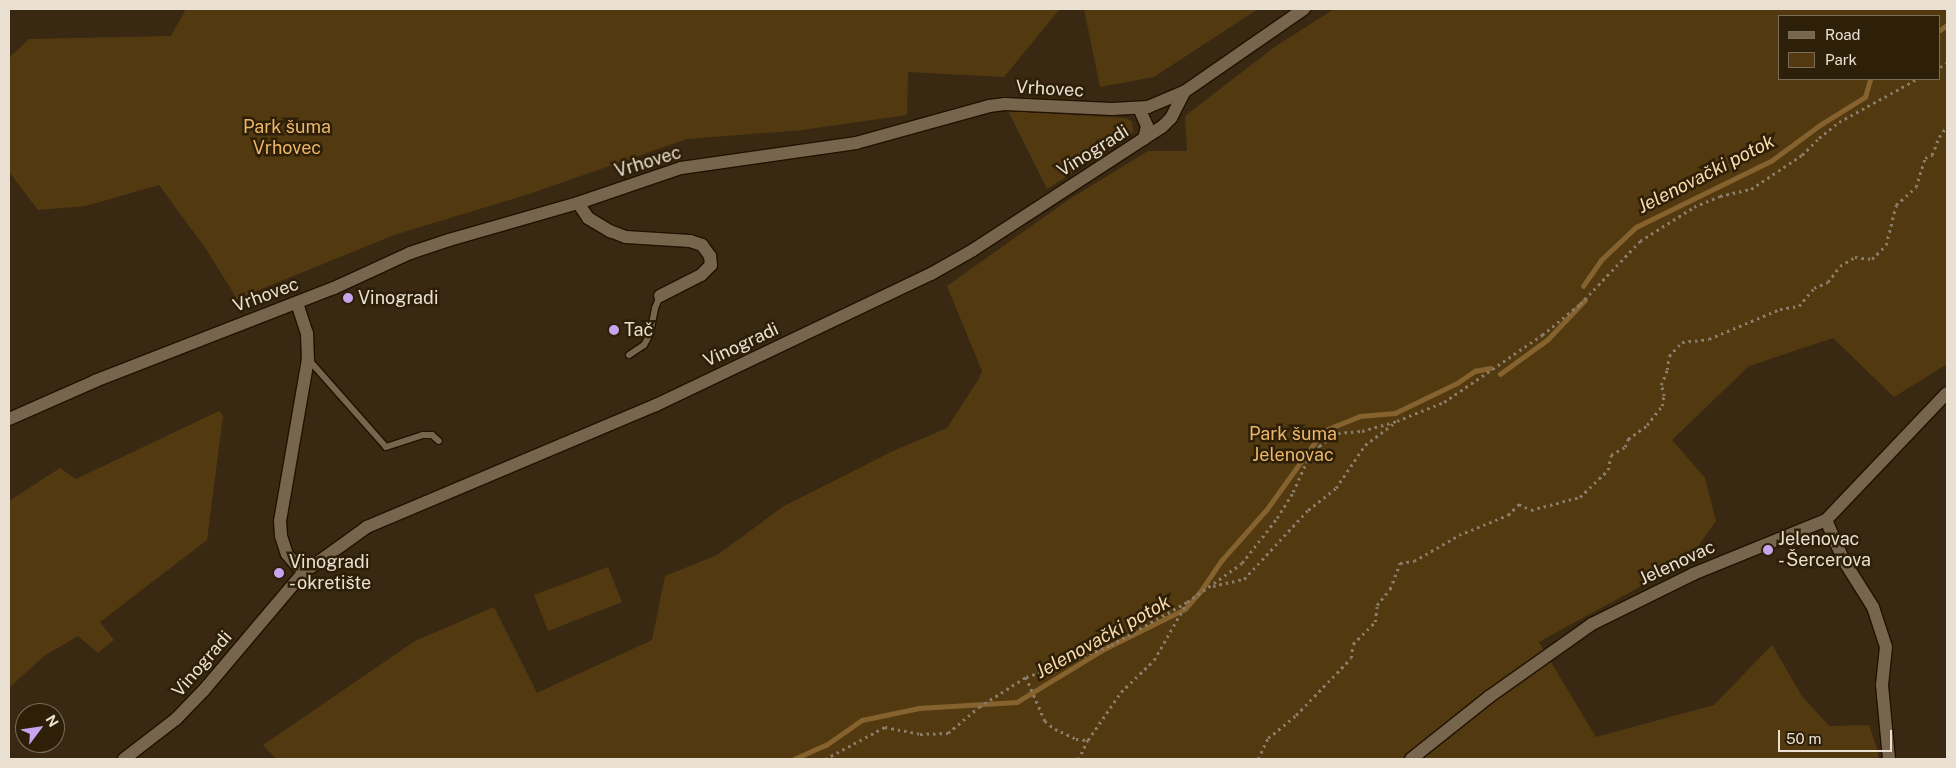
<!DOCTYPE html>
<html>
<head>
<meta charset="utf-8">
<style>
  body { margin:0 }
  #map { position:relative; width:1956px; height:768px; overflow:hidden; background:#392913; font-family:"Public Sans",sans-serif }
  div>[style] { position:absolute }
  .green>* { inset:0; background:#523910 }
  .stream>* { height:4.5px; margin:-2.25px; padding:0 2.25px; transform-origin:2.25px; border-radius:2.25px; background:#85622e }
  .path>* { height:2.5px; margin-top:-1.25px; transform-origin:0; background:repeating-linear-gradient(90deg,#8a7d6a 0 2.5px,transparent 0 6.5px) }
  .roads { filter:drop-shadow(1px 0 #201100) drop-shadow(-1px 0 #201100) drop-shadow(0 1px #201100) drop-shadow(0 -1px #201100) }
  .lane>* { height:6px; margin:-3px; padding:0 3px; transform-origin:3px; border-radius:3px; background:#77664d }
  .street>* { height:12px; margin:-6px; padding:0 6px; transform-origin:6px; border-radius:6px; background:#77664d }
  .secondary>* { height:12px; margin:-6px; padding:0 6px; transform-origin:6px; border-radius:6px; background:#77664d }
  .dots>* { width:14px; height:14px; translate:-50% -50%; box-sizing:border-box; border:2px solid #2e1f08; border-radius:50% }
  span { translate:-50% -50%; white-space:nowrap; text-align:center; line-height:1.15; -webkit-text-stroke:5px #2e1f08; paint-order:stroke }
  .street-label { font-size:18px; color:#eae0d2 }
  .park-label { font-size:18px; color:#ecb76a }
  .poi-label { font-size:18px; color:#eae0d2 }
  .left { translate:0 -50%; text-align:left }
  .water-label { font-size:19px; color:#fadaad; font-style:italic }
  .frame { position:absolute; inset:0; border:10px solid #eae0d2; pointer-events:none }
  .legend { position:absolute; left:1778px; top:15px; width:162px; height:65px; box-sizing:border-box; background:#2e1f08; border:1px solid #796c59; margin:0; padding:6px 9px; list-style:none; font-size:15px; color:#eae0d2 }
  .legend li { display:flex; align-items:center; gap:10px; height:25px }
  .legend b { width:25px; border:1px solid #796c59 }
  .north { position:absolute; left:15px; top:703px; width:50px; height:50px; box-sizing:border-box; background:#2e1f08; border:1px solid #796c59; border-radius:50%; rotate:59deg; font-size:14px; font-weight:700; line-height:20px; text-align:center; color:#eae0d2 }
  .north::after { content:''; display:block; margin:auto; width:18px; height:22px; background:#c9a5ee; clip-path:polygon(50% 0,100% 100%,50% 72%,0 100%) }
  .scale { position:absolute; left:1778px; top:730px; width:114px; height:22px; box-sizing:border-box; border:2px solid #eae0d2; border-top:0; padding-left:6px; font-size:15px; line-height:18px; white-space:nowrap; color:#eae0d2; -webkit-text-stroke:4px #2e1f08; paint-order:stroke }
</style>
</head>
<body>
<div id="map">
  <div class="green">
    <div style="clip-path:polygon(186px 9px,1060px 9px,1004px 77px,908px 72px,907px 115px,802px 130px,687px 139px,529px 194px,394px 235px,237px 299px,206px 249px,159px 185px,86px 206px,38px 210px,9px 172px,9px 58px,29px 39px,171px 36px)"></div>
    <div style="clip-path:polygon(1084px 9px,1258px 9px,1154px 77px,1100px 87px)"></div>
    <div style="clip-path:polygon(evenodd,1334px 9px,1947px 9px,1947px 364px,1894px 397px,1833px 338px,1749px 366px,1672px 440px,1705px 478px,1716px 521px,1687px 561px,1539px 642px,1596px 737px,1714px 705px,1772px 645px,1802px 696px,1829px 726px,1869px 725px,1878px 752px,1878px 759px,276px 759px,263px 745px,415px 641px,494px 607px,537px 693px,652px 640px,665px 576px,717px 555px,784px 506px,891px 452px,947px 428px,978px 380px,982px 371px,947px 286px,1068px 200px,1148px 151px,1187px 151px,1185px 116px,1276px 46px,1334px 9px,1780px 16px,1940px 16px,1940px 79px,1780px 79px,1780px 16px)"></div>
    <div style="clip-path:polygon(1008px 111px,1126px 118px,1132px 122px,1133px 132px,1129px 137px,1047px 189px)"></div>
    <div style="clip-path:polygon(219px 411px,223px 416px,207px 540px,100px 622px,114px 640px,98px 653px,78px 636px,44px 656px,9px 688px,9px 501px,60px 468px,76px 479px)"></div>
    <div style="clip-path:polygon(608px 567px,622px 602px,548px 631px,534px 595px)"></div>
  </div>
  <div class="stream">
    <div style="left:1940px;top:30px;width:9px;rotate:-36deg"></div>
    <div style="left:1583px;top:286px;width:32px;rotate:-55deg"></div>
    <div style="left:1601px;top:260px;width:48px;rotate:-43.3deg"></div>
    <div style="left:1636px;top:227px;width:150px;rotate:-26.1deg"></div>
    <div style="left:1771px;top:161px;width:61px;rotate:-36.3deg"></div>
    <div style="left:1820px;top:125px;width:53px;rotate:-31.9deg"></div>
    <div style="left:1865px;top:97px;width:19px;rotate:-74deg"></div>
    <div style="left:1500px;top:374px;width:58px;rotate:-35.9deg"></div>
    <div style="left:1547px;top:340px;width:55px;rotate:-46.5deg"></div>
    <div style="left:794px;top:759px;width:35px;rotate:-24deg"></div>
    <div style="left:826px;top:745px;width:44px;rotate:-34.8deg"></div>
    <div style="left:862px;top:720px;width:58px;rotate:-11.9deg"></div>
    <div style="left:919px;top:708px;width:98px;rotate:-3.5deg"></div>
    <div style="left:1017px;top:702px;width:102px;rotate:-31.3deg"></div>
    <div style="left:1104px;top:649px;width:90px;rotate:-26.3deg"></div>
    <div style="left:1185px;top:609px;width:23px;rotate:-49deg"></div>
    <div style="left:1200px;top:592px;width:37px;rotate:-56deg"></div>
    <div style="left:1221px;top:561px;width:69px;rotate:-48.5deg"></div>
    <div style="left:1267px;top:509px;width:96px;rotate:-54.3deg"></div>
    <div style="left:1323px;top:431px;width:40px;rotate:-22deg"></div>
    <div style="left:1360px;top:416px;width:35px;rotate:-5deg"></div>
    <div style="left:1395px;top:413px;width:69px;rotate:-25.8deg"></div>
    <div style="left:1457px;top:383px;width:22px;rotate:-34deg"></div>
    <div style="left:1475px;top:371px;width:15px;rotate:-11deg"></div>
  </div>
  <div class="path">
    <div style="left:1940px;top:67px;width:8px;rotate:-30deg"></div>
    <div style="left:1213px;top:586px;width:32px;rotate:-13deg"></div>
    <div style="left:1244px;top:579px;width:94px;rotate:-47.2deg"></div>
    <div style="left:1308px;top:510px;width:36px;rotate:-38deg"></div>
    <div style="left:1336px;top:488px;width:52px;rotate:-56deg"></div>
    <div style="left:1365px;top:445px;width:39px;rotate:-37deg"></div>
    <div style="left:1026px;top:677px;width:48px;rotate:66.6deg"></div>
    <div style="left:1045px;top:721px;width:13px;rotate:39deg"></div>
    <div style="left:1055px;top:729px;width:23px;rotate:25deg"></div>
    <div style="left:1076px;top:739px;width:12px;rotate:5deg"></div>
    <div style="left:1088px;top:740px;width:21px;rotate:115deg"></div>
    <div style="left:1088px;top:740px;width:58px;rotate:-55.5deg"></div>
    <div style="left:1121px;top:692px;width:46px;rotate:-44.1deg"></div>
    <div style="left:1154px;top:660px;width:64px;rotate:-60.3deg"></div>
    <div style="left:825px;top:759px;width:68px;rotate:-28.1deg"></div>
    <div style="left:885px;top:727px;width:36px;rotate:11deg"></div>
    <div style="left:920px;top:734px;width:28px;rotate:-2deg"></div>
    <div style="left:948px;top:733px;width:40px;rotate:-40deg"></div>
    <div style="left:979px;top:707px;width:56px;rotate:-32.6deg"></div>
    <div style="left:1026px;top:677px;width:41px;rotate:-18.4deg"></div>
    <div style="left:1065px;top:664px;width:50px;rotate:-22.4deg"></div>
    <div style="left:1111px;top:645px;width:87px;rotate:-29.5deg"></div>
    <div style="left:1187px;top:602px;width:67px;rotate:-35.3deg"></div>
    <div style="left:1242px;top:563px;width:57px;rotate:-52.1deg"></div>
    <div style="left:1277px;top:518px;width:31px;rotate:-58deg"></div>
    <div style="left:1293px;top:492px;width:32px;rotate:-66deg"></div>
    <div style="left:1306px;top:463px;width:21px;rotate:-53deg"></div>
    <div style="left:1319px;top:446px;width:23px;rotate:-34deg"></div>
    <div style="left:1338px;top:433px;width:24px;rotate:-5deg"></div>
    <div style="left:1362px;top:431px;width:36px;rotate:-16deg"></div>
    <div style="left:1397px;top:421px;width:51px;rotate:-22deg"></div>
    <div style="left:1444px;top:402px;width:119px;rotate:-34.4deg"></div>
    <div style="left:1542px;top:335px;width:49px;rotate:-39.2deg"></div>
    <div style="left:1580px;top:304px;width:87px;rotate:-46.4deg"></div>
    <div style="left:1640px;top:241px;width:64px;rotate:-32.2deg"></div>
    <div style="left:1694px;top:207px;width:28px;rotate:-23deg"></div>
    <div style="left:1720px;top:196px;width:32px;rotate:-13deg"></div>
    <div style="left:1751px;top:189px;width:61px;rotate:-33.7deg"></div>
    <div style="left:1802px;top:155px;width:24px;rotate:-45deg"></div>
    <div style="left:1819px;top:138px;width:26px;rotate:-39deg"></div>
    <div style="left:1839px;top:122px;width:89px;rotate:-28.9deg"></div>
    <div style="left:1258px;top:759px;width:23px;rotate:-65deg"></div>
    <div style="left:1268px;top:738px;width:36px;rotate:-39deg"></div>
    <div style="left:1296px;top:715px;width:79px;rotate:-46deg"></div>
    <div style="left:1351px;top:658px;width:14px;rotate:-82deg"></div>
    <div style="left:1353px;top:644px;width:31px;rotate:-45deg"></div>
    <div style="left:1375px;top:622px;width:17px;rotate:-83deg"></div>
    <div style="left:1377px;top:605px;width:21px;rotate:-51deg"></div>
    <div style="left:1390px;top:589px;width:28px;rotate:-69deg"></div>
    <div style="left:1400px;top:563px;width:14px;rotate:-8deg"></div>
    <div style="left:1414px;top:561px;width:52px;rotate:-30deg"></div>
    <div style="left:1459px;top:535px;width:53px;rotate:-22.2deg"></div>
    <div style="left:1508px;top:515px;width:16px;rotate:-45deg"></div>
    <div style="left:1519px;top:504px;width:13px;rotate:27deg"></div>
    <div style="left:1531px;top:510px;width:51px;rotate:-14.9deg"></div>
    <div style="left:1580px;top:497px;width:39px;rotate:-44deg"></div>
    <div style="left:1608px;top:470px;width:15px;rotate:-79deg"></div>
    <div style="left:1611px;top:455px;width:16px;rotate:-30deg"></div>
    <div style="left:1625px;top:447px;width:9px;rotate:-69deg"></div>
    <div style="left:1628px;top:439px;width:24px;rotate:-36deg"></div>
    <div style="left:1647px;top:425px;width:24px;rotate:-52deg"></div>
    <div style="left:1662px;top:406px;width:10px;rotate:-79deg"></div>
    <div style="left:1664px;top:396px;width:11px;rotate:-105deg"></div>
    <div style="left:1661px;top:385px;width:16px;rotate:-68deg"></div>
    <div style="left:1667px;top:370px;width:14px;rotate:-82deg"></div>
    <div style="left:1669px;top:356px;width:19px;rotate:-47deg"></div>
    <div style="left:1682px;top:342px;width:27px;rotate:-6deg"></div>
    <div style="left:1709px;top:339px;width:77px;rotate:-22.9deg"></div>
    <div style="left:1780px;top:309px;width:19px;rotate:-9deg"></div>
    <div style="left:1799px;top:306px;width:23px;rotate:-50deg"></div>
    <div style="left:1814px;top:288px;width:15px;rotate:-23deg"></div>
    <div style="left:1828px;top:282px;width:20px;rotate:-53deg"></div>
    <div style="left:1840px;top:266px;width:17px;rotate:-31deg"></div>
    <div style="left:1855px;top:257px;width:17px;rotate:7deg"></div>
    <div style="left:1872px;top:259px;width:20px;rotate:-45deg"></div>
    <div style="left:1886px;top:245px;width:41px;rotate:-76deg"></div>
    <div style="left:1896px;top:205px;width:27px;rotate:-42deg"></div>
    <div style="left:1916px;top:187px;width:30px;rotate:-73deg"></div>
    <div style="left:1925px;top:158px;width:8px;rotate:-23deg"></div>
    <div style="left:1932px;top:155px;width:19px;rotate:-69deg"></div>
    <div style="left:1939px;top:137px;width:14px;rotate:-54deg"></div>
  </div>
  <div class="roads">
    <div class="lane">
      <div style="left:629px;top:355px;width:18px;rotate:-34deg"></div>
      <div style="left:644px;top:345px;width:13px;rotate:-61deg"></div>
      <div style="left:650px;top:334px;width:26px;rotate:-79deg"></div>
      <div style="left:655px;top:308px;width:13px;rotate:-67deg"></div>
      <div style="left:309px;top:360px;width:116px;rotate:48.5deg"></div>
      <div style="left:386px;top:447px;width:39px;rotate:-18deg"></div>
      <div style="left:423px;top:435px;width:9px"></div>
      <div style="left:432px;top:435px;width:9px;rotate:41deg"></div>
    </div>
    <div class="street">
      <div style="left:1139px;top:108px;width:20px;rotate:66deg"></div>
      <div style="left:1147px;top:126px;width:13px;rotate:103deg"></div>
      <div style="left:578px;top:203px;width:18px;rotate:56deg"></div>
      <div style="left:588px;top:218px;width:26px;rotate:31deg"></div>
      <div style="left:610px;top:231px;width:17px;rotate:21deg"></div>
      <div style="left:626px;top:237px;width:64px;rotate:3.6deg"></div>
      <div style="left:690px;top:241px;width:13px;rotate:18deg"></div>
      <div style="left:702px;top:245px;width:14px;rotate:54deg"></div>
      <div style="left:710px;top:256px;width:9px;rotate:84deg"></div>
      <div style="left:711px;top:265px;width:14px;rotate:135deg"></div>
      <div style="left:701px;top:275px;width:46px;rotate:152.9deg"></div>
      <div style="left:297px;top:303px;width:32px;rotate:72deg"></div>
      <div style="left:307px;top:333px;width:26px;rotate:88deg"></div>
      <div style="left:308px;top:359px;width:164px;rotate:99.8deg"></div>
      <div style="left:280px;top:521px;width:15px;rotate:86deg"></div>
      <div style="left:281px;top:536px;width:19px;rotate:72deg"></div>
      <div style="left:287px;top:554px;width:25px;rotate:50deg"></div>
      <div style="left:1826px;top:520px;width:45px;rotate:66.3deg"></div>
      <div style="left:1844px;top:561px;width:54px;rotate:57.8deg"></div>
      <div style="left:1873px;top:607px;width:42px;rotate:72deg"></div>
      <div style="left:1886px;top:647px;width:38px;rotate:96deg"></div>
      <div style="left:1882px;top:685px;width:74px;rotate:84.6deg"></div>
      <div style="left:124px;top:759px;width:66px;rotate:-37.6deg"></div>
      <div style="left:176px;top:719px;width:40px;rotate:-46deg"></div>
      <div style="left:204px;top:690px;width:153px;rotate:-49.8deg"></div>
      <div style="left:303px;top:573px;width:79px;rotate:-35.7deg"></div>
      <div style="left:367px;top:527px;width:314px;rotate:-22.9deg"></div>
      <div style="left:656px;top:405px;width:305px;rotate:-25.5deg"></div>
      <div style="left:931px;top:274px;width:48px;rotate:-29.7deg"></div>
      <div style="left:973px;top:250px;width:225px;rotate:-33.1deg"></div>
      <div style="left:1162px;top:127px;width:13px;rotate:-45deg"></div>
      <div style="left:1171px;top:118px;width:29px;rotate:-63deg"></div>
    </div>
    <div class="secondary">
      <div style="left:9px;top:419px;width:94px;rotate:-23.8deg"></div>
      <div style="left:95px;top:381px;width:256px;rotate:-21.3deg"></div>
      <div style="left:334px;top:288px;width:84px;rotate:-24.7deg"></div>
      <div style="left:410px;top:253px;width:41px;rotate:-18.4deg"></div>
      <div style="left:449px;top:240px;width:134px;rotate:-16deg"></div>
      <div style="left:578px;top:203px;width:109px;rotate:-18.8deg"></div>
      <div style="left:681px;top:168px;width:177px;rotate:-8.1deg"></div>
      <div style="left:856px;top:143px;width:138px;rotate:-15.5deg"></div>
      <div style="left:989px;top:106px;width:16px;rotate:-7deg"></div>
      <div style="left:1005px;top:104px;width:107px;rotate:2.7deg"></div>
      <div style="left:1112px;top:109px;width:36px;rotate:-3deg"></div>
      <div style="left:1148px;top:107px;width:39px;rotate:-23deg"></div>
      <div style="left:1184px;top:92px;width:146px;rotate:-34.7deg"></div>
      <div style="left:1411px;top:759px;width:100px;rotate:-38.5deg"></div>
      <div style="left:1489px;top:697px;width:126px;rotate:-35.3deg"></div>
      <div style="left:1592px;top:624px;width:113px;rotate:-26.3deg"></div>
      <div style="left:1693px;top:574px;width:144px;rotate:-22.1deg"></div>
      <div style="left:1826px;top:520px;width:175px;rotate:-46.4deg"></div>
    </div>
  </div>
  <div class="dots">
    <div style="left:348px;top:298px;background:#c9a5ee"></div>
    <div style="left:614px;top:330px;background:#c9a5ee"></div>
    <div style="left:1768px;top:550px;background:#c9a5ee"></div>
    <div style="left:279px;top:573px;background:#c9a5ee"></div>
  </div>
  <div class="street-label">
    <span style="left:1050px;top:89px;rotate:3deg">Vrhovec</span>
    <span style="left:1093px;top:151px;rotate:-32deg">Vinogradi</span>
    <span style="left:648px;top:162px;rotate:-17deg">Vrhovec</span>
    <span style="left:266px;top:295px;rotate:-20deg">Vrhovec</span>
    <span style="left:741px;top:345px;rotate:-25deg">Vinogradi</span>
    <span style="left:1677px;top:563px;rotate:-25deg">Jelenovac</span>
    <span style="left:202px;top:664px;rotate:-49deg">Vinogradi</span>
  </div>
  <div class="park-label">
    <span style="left:287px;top:138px">Park šuma<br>Vrhovec</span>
    <span style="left:1293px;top:445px">Park šuma<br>Jelenovac</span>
  </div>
  <div class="poi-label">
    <span class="left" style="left:358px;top:298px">Vinogradi</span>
    <span class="left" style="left:624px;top:330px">Tač</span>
    <span class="left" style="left:1778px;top:550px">Jelenovac<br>- Šercerova</span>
    <span class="left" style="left:289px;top:573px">Vinogradi<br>- okretište</span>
  </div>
  <div class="water-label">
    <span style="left:1706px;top:174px;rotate:-27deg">Jelenovački potok</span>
    <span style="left:1103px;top:637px;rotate:-29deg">Jelenovački potok</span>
  </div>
  <div class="frame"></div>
  <ul class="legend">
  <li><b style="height:6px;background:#77664d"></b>Road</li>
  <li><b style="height:14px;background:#523910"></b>Park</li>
  </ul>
  <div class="north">N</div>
  <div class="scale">50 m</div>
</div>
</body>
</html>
